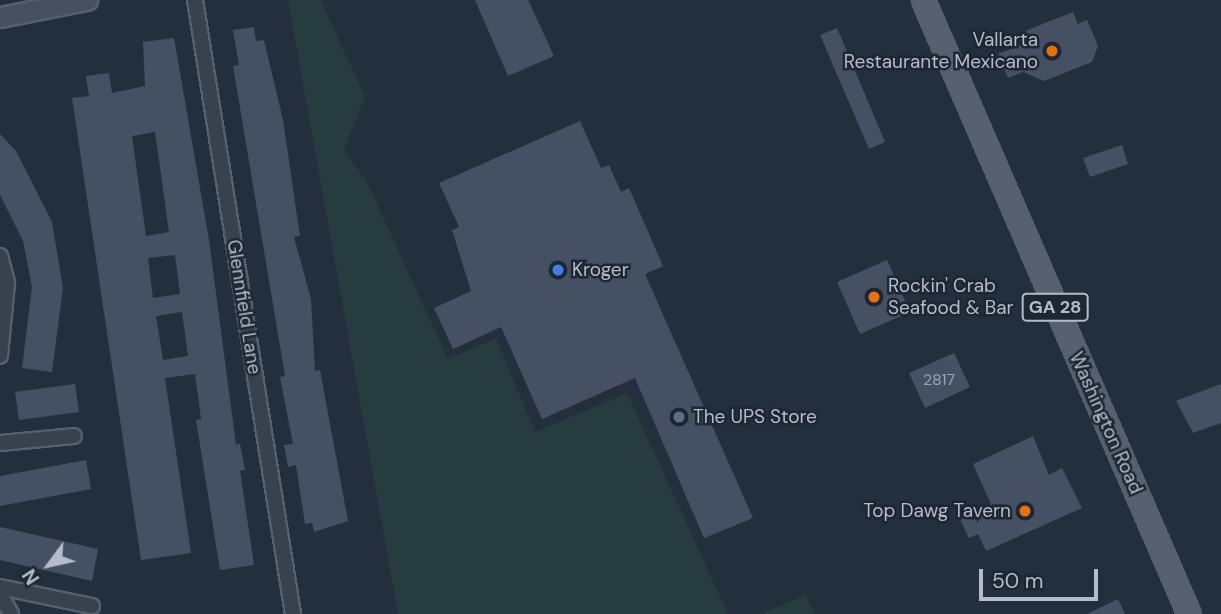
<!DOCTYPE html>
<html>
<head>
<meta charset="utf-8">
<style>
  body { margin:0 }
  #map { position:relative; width:1221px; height:614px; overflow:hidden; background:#242f3e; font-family:"DM Sans",sans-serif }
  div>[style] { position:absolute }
  .green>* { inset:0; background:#263c3f }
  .building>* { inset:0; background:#455162 }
  .roads { filter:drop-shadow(2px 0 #565f6c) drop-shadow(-2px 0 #565f6c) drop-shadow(0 2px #565f6c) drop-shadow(0 -2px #565f6c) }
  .minor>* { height:14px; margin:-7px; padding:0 7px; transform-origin:7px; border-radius:7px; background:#38414e }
  .secondary>* { height:19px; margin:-9.5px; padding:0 9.5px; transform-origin:9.5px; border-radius:9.5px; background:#465061 }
  .primary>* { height:21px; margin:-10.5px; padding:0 10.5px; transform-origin:10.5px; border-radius:10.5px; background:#56606e }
  .dots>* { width:19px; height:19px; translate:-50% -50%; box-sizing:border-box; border:4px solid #1d2633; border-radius:50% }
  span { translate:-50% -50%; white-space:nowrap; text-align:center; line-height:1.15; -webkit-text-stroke:5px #1d2633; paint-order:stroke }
  .number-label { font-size:16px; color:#98a1af }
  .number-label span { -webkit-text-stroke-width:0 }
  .shield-label span { padding:2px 5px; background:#1d2633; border:2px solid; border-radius:5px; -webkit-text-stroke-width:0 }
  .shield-label { font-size:18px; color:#b4bcc9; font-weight:700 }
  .poi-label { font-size:19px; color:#b4bcc9 }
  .right { translate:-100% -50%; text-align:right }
  .left { translate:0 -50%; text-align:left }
  .street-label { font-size:19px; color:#b4bcc9 }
  .north { position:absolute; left:14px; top:530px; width:70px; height:70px; -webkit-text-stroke:5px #1d2633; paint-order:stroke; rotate:237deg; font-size:19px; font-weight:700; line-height:28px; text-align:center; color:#b4bcc9 }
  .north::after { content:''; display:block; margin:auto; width:24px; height:32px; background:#b4bcc9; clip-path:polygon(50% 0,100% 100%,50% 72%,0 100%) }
  .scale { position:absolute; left:979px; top:569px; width:119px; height:32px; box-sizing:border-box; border:4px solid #b4bcc9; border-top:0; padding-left:9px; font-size:21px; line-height:24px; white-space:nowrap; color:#b4bcc9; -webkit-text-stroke:5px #1d2633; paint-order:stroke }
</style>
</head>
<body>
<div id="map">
  <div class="green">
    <div style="clip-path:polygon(288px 0,321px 0,365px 97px,344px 149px,368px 184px,448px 359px,496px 338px,535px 432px,627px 393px,728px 614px,398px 614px)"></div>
    <div style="clip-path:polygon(805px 595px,815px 614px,760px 614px,761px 614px)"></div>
  </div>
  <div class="building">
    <div style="clip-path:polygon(475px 0,528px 0,554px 56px,508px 76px)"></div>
    <div style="clip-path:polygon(1073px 12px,1078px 24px,1087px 20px,1098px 46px,1092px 62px,1044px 81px,1023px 72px,1008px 78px,998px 54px,1029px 42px,1025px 31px)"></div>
    <div style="clip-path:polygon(254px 27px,256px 41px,264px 40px,283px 120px,300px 236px,294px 237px,311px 299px,315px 371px,320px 370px,348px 521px,314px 532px,312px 523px,305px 524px,296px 465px,288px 467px,284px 445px,293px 444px,280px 377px,285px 376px,233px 66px,239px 65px,233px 30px)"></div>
    <div style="clip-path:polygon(837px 28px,885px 142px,869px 149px,820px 35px)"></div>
    <div style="clip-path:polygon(evenodd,174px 38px,209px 240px,236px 445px,240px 444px,245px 470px,240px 471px,254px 565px,220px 570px,196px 420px,201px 419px,195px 374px,165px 378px,191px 553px,141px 560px,72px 98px,89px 96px,86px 76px,109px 73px,112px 93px,145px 86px,143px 42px,174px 38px,155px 132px,169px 232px,146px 236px,132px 136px,155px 132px,174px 38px,175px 255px,180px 294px,153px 298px,148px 258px,175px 255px,174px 38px,182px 312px,188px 356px,163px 360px,156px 316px,182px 312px)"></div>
    <div style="clip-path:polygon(580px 121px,601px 168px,609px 165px,621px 192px,629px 188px,663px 266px,645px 274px,753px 518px,704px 538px,635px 378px,542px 419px,501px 327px,453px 349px,434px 308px,471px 291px,452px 230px,459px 227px,439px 183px)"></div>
    <div style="clip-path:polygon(0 134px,16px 151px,52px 222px,63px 288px,52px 372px,22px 368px,32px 287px,23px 241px,0 195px)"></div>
    <div style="clip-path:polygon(1122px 145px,1128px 164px,1090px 177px,1083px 158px)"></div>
    <div style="clip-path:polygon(887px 260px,910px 312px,860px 334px,837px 282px)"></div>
    <div style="clip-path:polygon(954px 353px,970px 387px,925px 408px,909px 373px)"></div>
    <div style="clip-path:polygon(75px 384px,79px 412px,19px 420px,15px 392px)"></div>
    <div style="clip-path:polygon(1221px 384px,1221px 423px,1193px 433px,1176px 401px)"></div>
    <div style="clip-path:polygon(1033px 436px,1049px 475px,1062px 468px,1082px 508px,986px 551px,978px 534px,969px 538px,960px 519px,991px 504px,973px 464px)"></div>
    <div style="clip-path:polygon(86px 460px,91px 489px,0 506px,0 476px)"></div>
    <div style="clip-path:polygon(0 527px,98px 549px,92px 581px,0 560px)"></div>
    <div style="clip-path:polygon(1118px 599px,1125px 614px,1087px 614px)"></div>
  </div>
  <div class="roads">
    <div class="minor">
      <div style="left:195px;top:0;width:622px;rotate:80.93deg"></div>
      <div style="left:0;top:256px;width:28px;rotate:75deg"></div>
      <div style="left:7px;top:283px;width:73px;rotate:95.5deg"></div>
      <div style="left:0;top:443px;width:74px;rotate:-5.4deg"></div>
      <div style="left:0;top:587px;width:94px;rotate:11.7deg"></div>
      <div style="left:0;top:594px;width:23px;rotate:61deg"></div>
    </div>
    <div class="secondary">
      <div style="left:0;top:17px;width:89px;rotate:-11.1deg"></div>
    </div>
    <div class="primary">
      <div style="left:923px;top:0;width:669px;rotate:66.58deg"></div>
    </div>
  </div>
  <div class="dots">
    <div style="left:1052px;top:51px;background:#e8710a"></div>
    <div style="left:558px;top:270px;background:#3f7fe0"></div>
    <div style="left:874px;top:297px;background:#e8710a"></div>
    <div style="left:679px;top:417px;background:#5c6f8a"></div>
    <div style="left:1025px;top:511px;background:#e8710a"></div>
  </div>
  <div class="number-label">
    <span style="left:939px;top:380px">2817</span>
  </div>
  <div class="shield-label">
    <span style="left:1055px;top:307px">GA 28</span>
  </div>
  <div class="poi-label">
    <span class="right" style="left:1038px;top:51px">Vallarta<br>Restaurante Mexicano</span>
    <span class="left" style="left:572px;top:270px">Kroger</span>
    <span class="left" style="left:888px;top:297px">Rockin' Crab<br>Seafood &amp; Bar</span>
    <span class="left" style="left:693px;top:417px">The UPS Store</span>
    <span class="right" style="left:1011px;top:511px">Top Dawg Tavern</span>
  </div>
  <div class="street-label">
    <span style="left:244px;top:307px;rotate:81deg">Glennfield Lane</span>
    <span style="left:1106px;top:423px;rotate:66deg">Washington Road</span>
  </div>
  <div class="north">N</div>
  <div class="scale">50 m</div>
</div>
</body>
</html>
